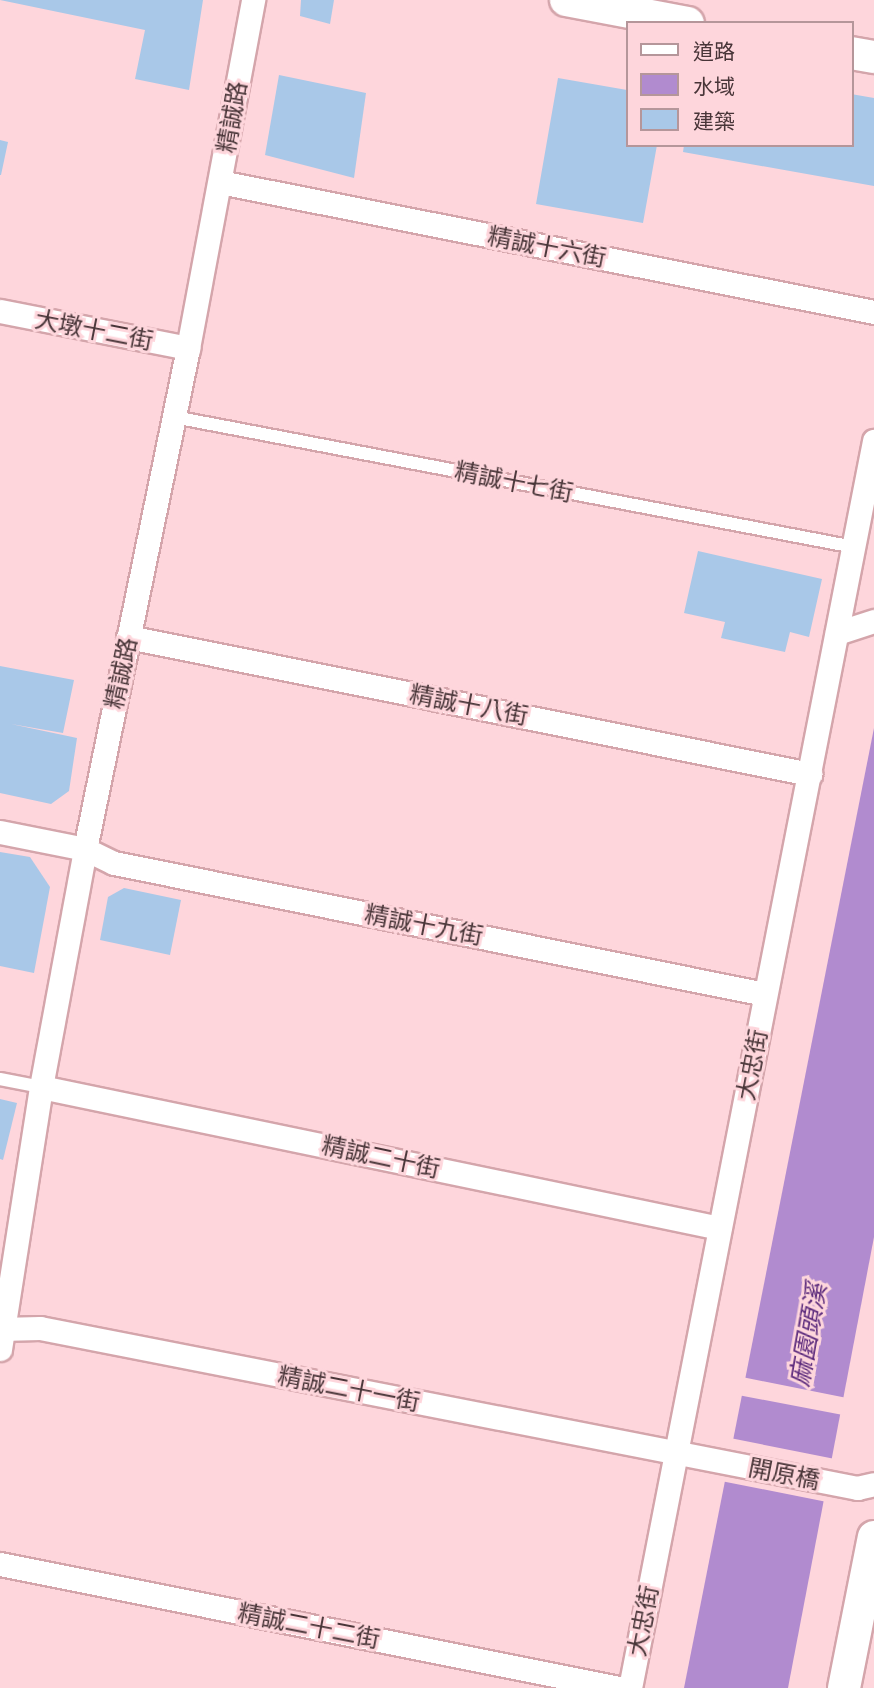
<!DOCTYPE html>
<html>
<head>
<meta charset="utf-8">
<style>
  body { margin:0 }
  #map { position:relative; width:874px; height:1688px; overflow:hidden; background:#fed6dc; font-family:Montserrat,"Noto Sans TC",sans-serif }
  div>[style] { position:absolute }
  .water>* { inset:0; background:#b18bcf }
  .pier>* { inset:0; background:#fed6dc }
  .building>* { inset:0; background:#a9c8e8 }
  .roads { filter:drop-shadow(2px 0 #d4a5ab) drop-shadow(-2px 0 #d4a5ab) drop-shadow(0 2px #d4a5ab) drop-shadow(0 -2px #d4a5ab) }
  .service>* { height:12px; margin:-6px; padding:0 6px; transform-origin:6px; border-radius:6px; background:#fff }
  .minor>* { height:23px; margin:-11.5px; padding:0 11.5px; transform-origin:11.5px; border-radius:11.5px; background:#fff }
  .secondary>* { height:32px; margin:-16px; padding:0 16px; transform-origin:16px; border-radius:16px; background:#fff }
  span { translate:-50% -50%; white-space:nowrap; text-align:center; line-height:1.15; -webkit-text-stroke:6px #fed6dc; paint-order:stroke }
  .street-label { font-size:24px; color:#483538 }
  .water-label { font-size:26px; color:#5d2c7d; font-style:italic }
  .legend { position:absolute; left:626px; top:21px; width:228px; height:126px; box-sizing:border-box; background:#fed6dc; border:2px solid #b5969a; margin:0; padding:9px 12px; list-style:none; font-size:21px; color:#483538 }
  .legend li { display:flex; align-items:center; gap:14px; height:35px }
  .legend b { width:35px; border:2px solid #b5969a }
</style>
</head>
<body>
<div id="map">
  <div class="water">
    <div style="clip-path:polygon(874px 728px,874px 1237px,788px 1688px,684px 1688px)"></div>
  </div>
  <div class="pier">
    <div style="clip-path:polygon(742px 1377px,847px 1398px,843px 1415px,738px 1395px)"></div>
    <div style="clip-path:polygon(730px 1438px,835px 1459px,827px 1502px,721px 1481px)"></div>
  </div>
  <div class="building">
    <div style="clip-path:polygon(0 0,203px 0,189px 90px,135px 79px,145px 30px)"></div>
    <div style="clip-path:polygon(301px 0,334px 0,330px 24px,300px 16px)"></div>
    <div style="clip-path:polygon(279px 75px,366px 93px,354px 178px,265px 155px)"></div>
    <div style="clip-path:polygon(558px 78px,627px 90px,627px 145px,657px 145px,643px 223px,536px 204px)"></div>
    <div style="clip-path:polygon(851px 94px,874px 98px,874px 186px,683px 152px,684px 145px,851px 145px)"></div>
    <div style="clip-path:polygon(0 140px,8px 142px,1px 175px,0 175px)"></div>
    <div style="clip-path:polygon(698px 551px,822px 579px,809px 637px,790px 632px,785px 652px,721px 638px,725px 622px,684px 613px)"></div>
    <div style="clip-path:polygon(0 666px,74px 680px,63px 733px,11px 724px,77px 738px,69px 791px,51px 804px,0 793px)"></div>
    <div style="clip-path:polygon(0 852px,30px 857px,50px 887px,34px 973px,0 966px)"></div>
    <div style="clip-path:polygon(124px 888px,181px 900px,170px 955px,100px 940px,108px 897px)"></div>
    <div style="clip-path:polygon(0 1099px,17px 1103px,3px 1160px,0 1159px)"></div>
  </div>
  <div class="roads">
    <div class="service">
      <div style="left:174px;top:417px;width:692px;rotate:10.82deg"></div>
      <div style="left:0;top:1079px;width:42px;rotate:11deg"></div>
    </div>
    <div class="minor">
      <div style="left:220px;top:182px;width:667px;rotate:11.24deg"></div>
      <div style="left:0;top:311px;width:192px;rotate:11.1deg"></div>
      <div style="left:837px;top:633px;width:39px;rotate:-18deg"></div>
      <div style="left:128px;top:637px;width:696px;rotate:11.36deg"></div>
      <div style="left:0;top:832px;width:87px;rotate:11.3deg"></div>
      <div style="left:85px;top:849px;width:32px;rotate:26deg"></div>
      <div style="left:114px;top:863px;width:664px;rotate:11.38deg"></div>
      <div style="left:41px;top:1087px;width:693px;rotate:11.73deg"></div>
      <div style="left:0;top:1329px;width:40px;rotate:-1.4deg"></div>
      <div style="left:40px;top:1328px;width:833px;rotate:11.08deg"></div>
      <div style="left:857px;top:1488px;width:17px;rotate:-13deg"></div>
      <div style="left:0;top:1349px;width:265px;rotate:-81.1deg"></div>
      <div style="left:41px;top:1087px;width:242px;rotate:-79.5deg"></div>
      <div style="left:85px;top:849px;width:511px;rotate:-78.38deg"></div>
      <div style="left:188px;top:348px;width:354px;rotate:-79.4deg"></div>
      <div style="left:0;top:1564px;width:631px;rotate:11.33deg"></div>
      <div style="left:630px;top:1688px;width:1271px;rotate:-78.93deg"></div>
    </div>
    <div class="secondary">
      <div style="left:566px;top:0;width:124px;rotate:10.7deg"></div>
      <div style="left:851px;top:53px;width:23px;rotate:10deg"></div>
      <div style="left:844px;top:1688px;width:154px;rotate:-78.8deg"></div>
    </div>
  </div>
  <div class="street-label">
    <span style="left:232px;top:117px;rotate:-80deg">精誠路</span>
    <span style="left:547px;top:247px;rotate:11deg">精誠十六街</span>
    <span style="left:94px;top:330px;rotate:11deg">大墩十二街</span>
    <span style="left:514px;top:482px;rotate:11deg">精誠十七街</span>
    <span style="left:121px;top:673px;rotate:-78deg">精誠路</span>
    <span style="left:469px;top:705px;rotate:11deg">精誠十八街</span>
    <span style="left:424px;top:925px;rotate:11deg">精誠十九街</span>
    <span style="left:752px;top:1065px;rotate:-79deg">大忠街</span>
    <span style="left:381px;top:1157px;rotate:12deg">精誠二十街</span>
    <span style="left:349px;top:1389px;rotate:11deg">精誠二十一街</span>
    <span style="left:784px;top:1474px;rotate:11deg">開原橋</span>
    <span style="left:643px;top:1621px;rotate:-79deg">大忠街</span>
    <span style="left:309px;top:1626px;rotate:11deg">精誠二十二街</span>
  </div>
  <div class="water-label">
    <span style="left:809px;top:1335px;rotate:-80deg">麻園頭溪</span>
  </div>
  <ul class="legend">
  <li><b style="height:9px;background:#fff"></b>道路</li>
  <li><b style="height:19px;background:#b18bcf"></b>水域</li>
  <li><b style="height:19px;background:#a9c8e8"></b>建築</li>
  </ul>
</div>
</body>
</html>
